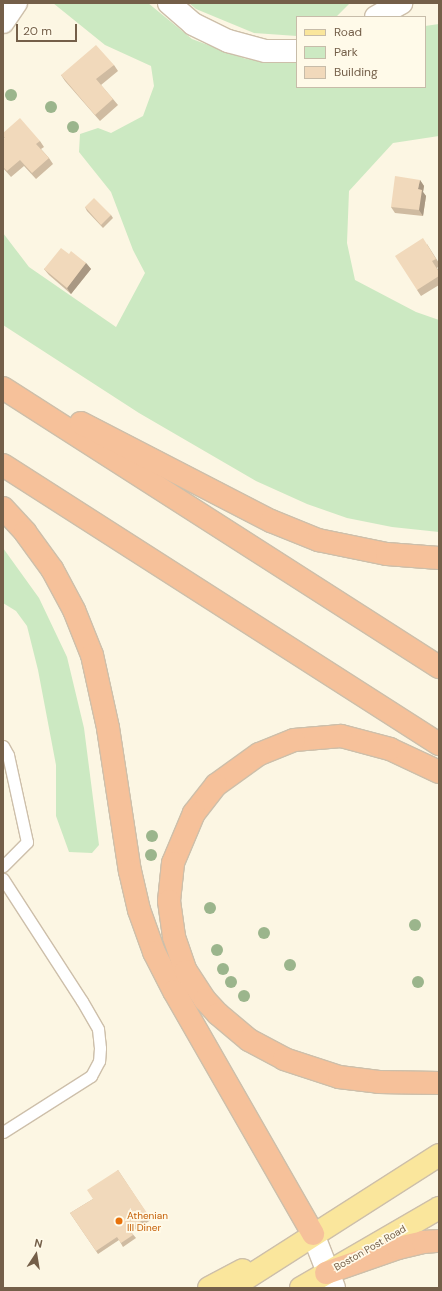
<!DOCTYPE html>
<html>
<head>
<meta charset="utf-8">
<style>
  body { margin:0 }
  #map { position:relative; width:442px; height:1291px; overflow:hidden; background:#fcf6e3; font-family:"DM Sans",sans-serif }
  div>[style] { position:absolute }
  .green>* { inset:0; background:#cce9c2 }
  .roads { filter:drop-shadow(1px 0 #cdbfaa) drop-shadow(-1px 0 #cdbfaa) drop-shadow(0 1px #cdbfaa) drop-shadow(0 -1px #cdbfaa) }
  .service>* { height:11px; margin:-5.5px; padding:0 5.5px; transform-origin:5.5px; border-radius:5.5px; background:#fff }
  .minor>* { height:22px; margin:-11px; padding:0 11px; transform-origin:11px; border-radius:11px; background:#fff }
  .secondary>* { height:22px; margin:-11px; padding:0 11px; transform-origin:11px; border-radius:11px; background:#fff }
  .primary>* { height:22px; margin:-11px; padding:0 11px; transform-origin:11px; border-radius:11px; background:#fae69c }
  .motorway>* { height:22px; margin:-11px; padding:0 11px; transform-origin:11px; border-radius:11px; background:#f6c19a }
  .trees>* { width:12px; height:12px; margin:-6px; border-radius:50%; background:#9bb58c }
  .wall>* { inset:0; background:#cfbba1 }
  .shaded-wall>* { inset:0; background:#a99883 }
  .building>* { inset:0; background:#f1d9bb }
  .dots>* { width:11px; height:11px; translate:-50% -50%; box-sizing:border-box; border:2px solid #fffae9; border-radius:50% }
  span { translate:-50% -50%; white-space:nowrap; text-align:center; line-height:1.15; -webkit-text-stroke:3.5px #fffae9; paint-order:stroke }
  .food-label { font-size:10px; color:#c56008 }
  .left { translate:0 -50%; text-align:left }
  .street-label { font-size:10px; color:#745f49 }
  .frame { position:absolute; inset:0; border:4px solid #745f49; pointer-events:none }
  .legend { position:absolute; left:296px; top:16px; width:130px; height:72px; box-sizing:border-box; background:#fffae9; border:1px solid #c7bca9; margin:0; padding:5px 7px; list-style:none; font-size:12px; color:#745f49 }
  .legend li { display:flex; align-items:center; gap:8px; height:20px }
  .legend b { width:20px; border:1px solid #c7bca9 }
  .north { position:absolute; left:16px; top:1235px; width:40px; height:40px; -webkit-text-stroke:3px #fffae9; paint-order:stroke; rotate:12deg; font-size:11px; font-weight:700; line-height:16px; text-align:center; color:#745f49 }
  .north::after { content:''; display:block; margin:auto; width:14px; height:18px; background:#745f49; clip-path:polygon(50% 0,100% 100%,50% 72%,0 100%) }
  .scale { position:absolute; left:16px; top:24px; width:61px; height:18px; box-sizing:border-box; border:2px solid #745f49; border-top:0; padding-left:5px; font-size:12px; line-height:14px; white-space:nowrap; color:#745f49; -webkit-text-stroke:3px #fffae9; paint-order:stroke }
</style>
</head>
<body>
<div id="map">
  <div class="green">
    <div style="clip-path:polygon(53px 3px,148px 3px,192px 39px,246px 59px,297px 63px,297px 87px,425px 87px,425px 26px,439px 24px,439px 136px,393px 143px,349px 191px,347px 243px,355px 280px,416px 312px,439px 320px,439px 532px,392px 527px,347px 518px,307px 504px,256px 481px,139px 413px,3px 325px,3px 233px,29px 267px,116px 327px,145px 273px,133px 250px,111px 192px,79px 152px,80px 134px,98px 128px,111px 133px,143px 116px,154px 86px,151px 66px,105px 45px)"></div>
    <div style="clip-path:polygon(189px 3px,350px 3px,336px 17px,297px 17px,297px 36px,254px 33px,196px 9px)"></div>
    <div style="clip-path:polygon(3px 548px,39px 598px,67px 657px,84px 728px,99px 845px,92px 853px,69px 852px,56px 816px,56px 765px,38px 670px,27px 626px,16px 611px,3px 603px)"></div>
  </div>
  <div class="roads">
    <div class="service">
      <div style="left:3px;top:746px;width:10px;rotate:61deg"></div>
      <div style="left:8px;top:755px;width:89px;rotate:77.7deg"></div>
      <div style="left:27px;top:842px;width:34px;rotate:135deg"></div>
      <div style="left:3px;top:879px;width:145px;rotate:57.1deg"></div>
      <div style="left:82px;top:1001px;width:32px;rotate:60deg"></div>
      <div style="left:98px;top:1029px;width:19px;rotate:84deg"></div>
      <div style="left:100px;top:1048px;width:13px;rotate:94deg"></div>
      <div style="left:99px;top:1061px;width:17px;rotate:118deg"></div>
      <div style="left:91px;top:1076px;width:104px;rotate:147.5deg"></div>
    </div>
    <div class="minor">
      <div style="left:169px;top:3px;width:32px;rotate:41deg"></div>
      <div style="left:193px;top:24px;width:39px;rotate:26deg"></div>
      <div style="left:228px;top:41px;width:39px;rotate:15deg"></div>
      <div style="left:266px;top:51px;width:31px"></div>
      <div style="left:376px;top:17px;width:29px;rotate:-29deg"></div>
      <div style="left:313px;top:1234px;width:58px;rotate:68.7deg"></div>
    </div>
    <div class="secondary">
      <div style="left:3px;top:22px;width:23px;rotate:-56deg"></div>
    </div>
    <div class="primary">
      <div style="left:209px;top:1288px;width:38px;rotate:-28deg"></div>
      <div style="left:231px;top:1288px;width:247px;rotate:-32.6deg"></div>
      <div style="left:301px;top:1288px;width:160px;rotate:-30.1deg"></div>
    </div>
    <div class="motorway">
      <div style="left:3px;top:388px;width:518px;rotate:32.62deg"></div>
      <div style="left:81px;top:423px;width:214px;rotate:27.3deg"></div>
      <div style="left:271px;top:521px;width:51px;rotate:22deg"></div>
      <div style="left:318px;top:540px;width:70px;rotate:11.5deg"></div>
      <div style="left:387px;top:554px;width:52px;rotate:4.4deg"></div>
      <div style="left:3px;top:465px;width:518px;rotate:32.62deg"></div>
      <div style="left:3px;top:508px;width:33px;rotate:47deg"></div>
      <div style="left:25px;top:532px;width:46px;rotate:53.9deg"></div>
      <div style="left:52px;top:569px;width:47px;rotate:61.8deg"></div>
      <div style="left:74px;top:610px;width:48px;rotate:68.2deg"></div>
      <div style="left:92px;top:655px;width:75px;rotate:77.6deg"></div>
      <div style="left:108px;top:728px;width:145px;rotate:81.3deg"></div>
      <div style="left:130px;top:871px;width:40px;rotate:77deg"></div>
      <div style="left:139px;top:910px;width:45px;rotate:70.3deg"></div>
      <div style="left:154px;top:952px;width:44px;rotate:62.9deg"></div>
      <div style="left:174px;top:991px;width:280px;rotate:60.2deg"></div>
      <div style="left:439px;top:772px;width:54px;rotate:-154.9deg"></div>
      <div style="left:390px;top:749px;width:51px;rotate:-165.1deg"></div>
      <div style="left:341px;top:736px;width:47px;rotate:175.1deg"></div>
      <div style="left:294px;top:740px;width:38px;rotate:158deg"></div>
      <div style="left:259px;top:754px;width:53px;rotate:144.2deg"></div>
      <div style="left:216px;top:785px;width:36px;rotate:128deg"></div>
      <div style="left:194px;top:813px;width:54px;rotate:112.8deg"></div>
      <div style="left:173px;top:863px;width:38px;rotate:96deg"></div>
      <div style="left:169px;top:901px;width:36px;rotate:82deg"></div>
      <div style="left:174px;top:937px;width:36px;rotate:71deg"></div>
      <div style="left:186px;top:971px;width:35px;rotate:57deg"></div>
      <div style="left:205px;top:1000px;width:19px;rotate:47deg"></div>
      <div style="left:218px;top:1014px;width:40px;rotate:40deg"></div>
      <div style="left:249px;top:1040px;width:40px;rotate:28deg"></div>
      <div style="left:284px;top:1059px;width:58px;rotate:18.1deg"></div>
      <div style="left:339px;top:1077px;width:40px;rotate:7.1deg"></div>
      <div style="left:379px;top:1082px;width:60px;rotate:1deg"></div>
      <div style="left:326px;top:1273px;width:76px;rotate:-19.1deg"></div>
      <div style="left:398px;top:1248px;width:26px;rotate:-13deg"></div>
      <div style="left:423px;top:1242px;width:16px;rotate:-4deg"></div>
    </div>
  </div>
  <div class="trees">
    <div style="left:11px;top:95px"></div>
    <div style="left:51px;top:107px"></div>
    <div style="left:73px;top:127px"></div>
    <div style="left:152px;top:836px"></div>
    <div style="left:151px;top:855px"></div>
    <div style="left:210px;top:908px"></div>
    <div style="left:415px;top:925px"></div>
    <div style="left:264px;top:933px"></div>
    <div style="left:217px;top:950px"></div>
    <div style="left:290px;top:965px"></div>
    <div style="left:223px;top:969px"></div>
    <div style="left:231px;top:982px"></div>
    <div style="left:418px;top:982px"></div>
    <div style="left:244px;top:996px"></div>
  </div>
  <div class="wall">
    <div style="clip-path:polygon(114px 65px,118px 71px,101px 85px,113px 99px,118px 105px,100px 121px,65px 81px,61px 75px)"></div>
    <div style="clip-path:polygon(3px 136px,40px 141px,44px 147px,41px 149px,49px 158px,53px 164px,36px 179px,24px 166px,11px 177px,3px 168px,3px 140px,5px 139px)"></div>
    <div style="clip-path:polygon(420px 180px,424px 186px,423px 192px,426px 196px,423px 216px,395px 213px,391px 207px)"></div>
    <div style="clip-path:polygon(85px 207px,111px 215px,113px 218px,103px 228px,87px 211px)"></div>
    <div style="clip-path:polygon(427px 244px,439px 263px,439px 266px,437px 268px,439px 271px,439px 285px,421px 296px,417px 290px)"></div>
    <div style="clip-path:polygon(69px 254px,86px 263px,91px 269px,71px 294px,49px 275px,44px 269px)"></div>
    <div style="clip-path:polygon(118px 1170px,151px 1220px,131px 1232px,136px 1238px,123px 1247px,119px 1240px,98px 1254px,70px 1213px,93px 1199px)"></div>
  </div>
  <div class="shaded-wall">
    <div style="clip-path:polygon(420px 180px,424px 186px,423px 192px,426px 196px,423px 216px,419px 210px,418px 189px)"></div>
    <div style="clip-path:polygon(86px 263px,91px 269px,71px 294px,67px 288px)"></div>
  </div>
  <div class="building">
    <div style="clip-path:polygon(96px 45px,114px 65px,96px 79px,113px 99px,95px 115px,61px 75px)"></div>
    <div style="clip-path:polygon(20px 118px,40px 141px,36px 144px,49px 158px,32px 173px,20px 160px,7px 171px,3px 167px,3px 140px,5px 138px,3px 136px,3px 133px)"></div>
    <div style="clip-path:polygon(395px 176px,420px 180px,418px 189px,422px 190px,419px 210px,391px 207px)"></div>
    <div style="clip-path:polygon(94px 198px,111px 215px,101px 225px,85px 207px)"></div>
    <div style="clip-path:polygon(423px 238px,436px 259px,432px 261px,439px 272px,439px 276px,417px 290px,395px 256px)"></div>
    <div style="clip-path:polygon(61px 248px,69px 254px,71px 251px,86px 263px,67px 288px,44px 269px)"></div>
    <div style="clip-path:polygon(118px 1170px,149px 1216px,129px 1229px,133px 1235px,121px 1243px,117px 1237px,96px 1251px,70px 1213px,93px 1199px,87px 1190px)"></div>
  </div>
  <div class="dots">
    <div style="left:119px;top:1221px;background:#e8710a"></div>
  </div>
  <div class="food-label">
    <span class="left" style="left:127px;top:1221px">Athenian<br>III Diner</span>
  </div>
  <div class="street-label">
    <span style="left:370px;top:1248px;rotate:-30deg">Boston Post Road</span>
  </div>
  <div class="frame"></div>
  <ul class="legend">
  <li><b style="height:5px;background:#fae69c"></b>Road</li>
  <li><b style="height:11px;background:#cce9c2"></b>Park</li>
  <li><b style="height:11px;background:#f1d9bb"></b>Building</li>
  </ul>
  <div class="north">N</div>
  <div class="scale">20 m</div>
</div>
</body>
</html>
